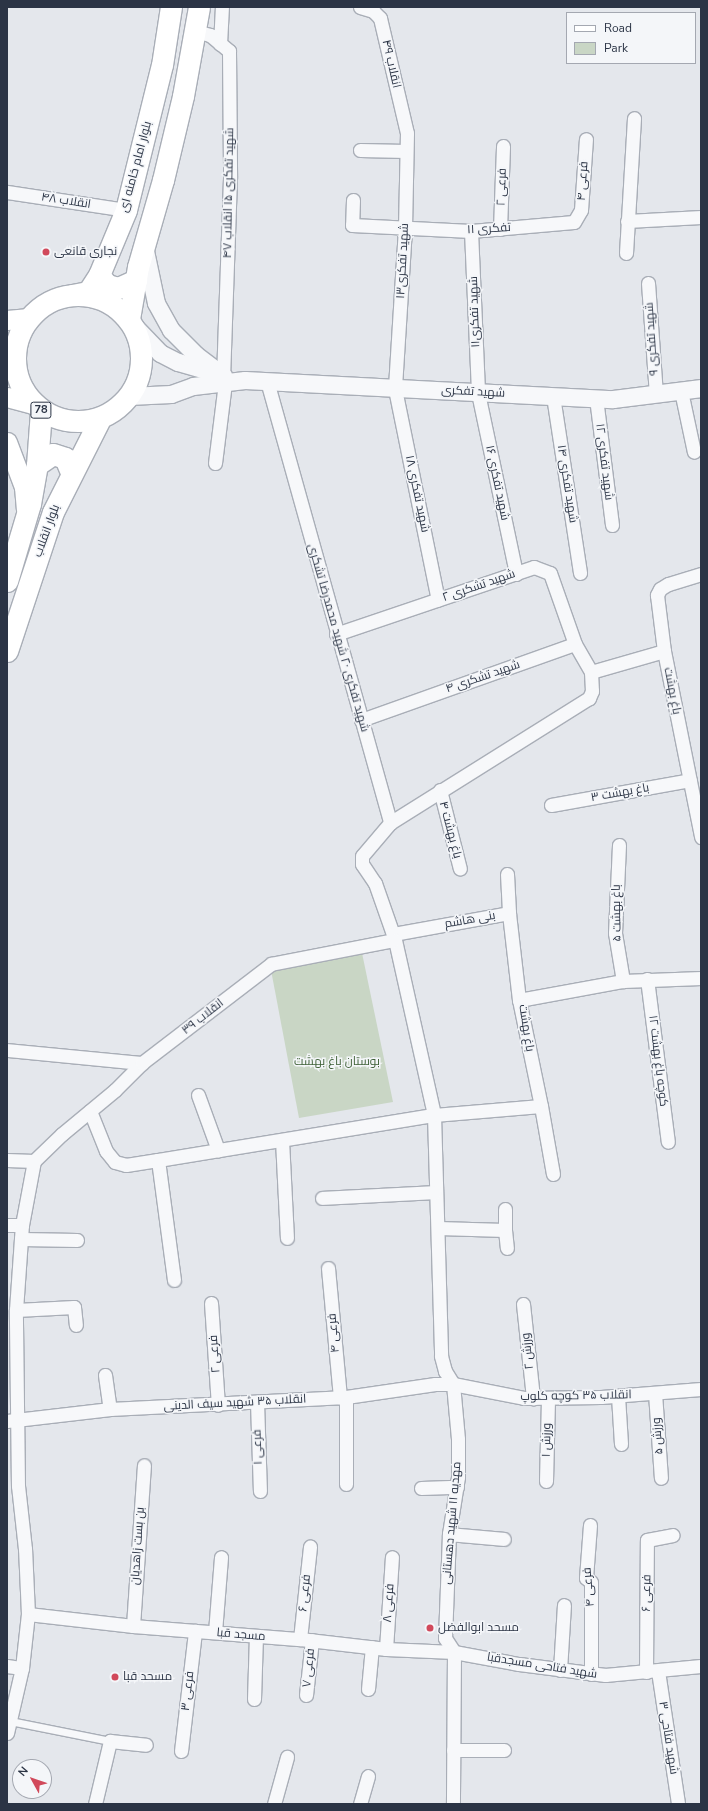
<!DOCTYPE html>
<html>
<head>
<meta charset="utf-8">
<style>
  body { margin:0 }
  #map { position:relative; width:708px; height:1811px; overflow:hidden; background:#e4e7ec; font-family:"Nunito Sans",Cairo,sans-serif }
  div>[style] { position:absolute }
  .green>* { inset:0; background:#c9d6c5 }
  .roads { filter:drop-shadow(1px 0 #a9aeb7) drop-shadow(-1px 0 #a9aeb7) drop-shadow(0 1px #a9aeb7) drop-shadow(0 -1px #a9aeb7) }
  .service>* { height:7px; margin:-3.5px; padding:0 3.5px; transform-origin:3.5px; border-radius:3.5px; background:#f7f8fa }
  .minor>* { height:13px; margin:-6.5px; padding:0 6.5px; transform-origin:6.5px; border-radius:6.5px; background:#f7f8fa }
  .tertiary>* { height:17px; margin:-8.5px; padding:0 8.5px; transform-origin:8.5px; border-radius:8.5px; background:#f7f8fa }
  .secondary>* { height:19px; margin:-9.5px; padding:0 9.5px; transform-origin:9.5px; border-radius:9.5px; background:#fff }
  .primary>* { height:21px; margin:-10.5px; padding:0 10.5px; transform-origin:10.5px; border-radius:10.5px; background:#fff }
  .primary>.ring { margin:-10.5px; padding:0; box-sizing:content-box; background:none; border:21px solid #fff; border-radius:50% }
  .dots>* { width:11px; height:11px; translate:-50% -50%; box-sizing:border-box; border:2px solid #f4f6f9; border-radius:50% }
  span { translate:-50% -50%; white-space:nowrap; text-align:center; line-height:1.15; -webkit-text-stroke:3px #f4f6f9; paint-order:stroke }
  .shield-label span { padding:1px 3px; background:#f4f6f9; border:1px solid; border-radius:3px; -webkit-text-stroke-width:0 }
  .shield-label { font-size:11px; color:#2b3445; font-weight:700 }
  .street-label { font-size:12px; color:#2b3445 }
  .poi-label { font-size:12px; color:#2b3445 }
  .left { translate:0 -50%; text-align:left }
  .park-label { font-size:12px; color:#3f6138 }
  .frame { position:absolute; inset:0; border:8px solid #2b3445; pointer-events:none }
  .legend { position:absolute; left:566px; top:12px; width:130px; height:52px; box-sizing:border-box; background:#f4f6f9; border:1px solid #a4a8b1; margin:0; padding:5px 7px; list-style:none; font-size:12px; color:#2b3445 }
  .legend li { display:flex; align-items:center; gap:8px; height:20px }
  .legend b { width:20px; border:1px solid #a4a8b1 }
  .north { position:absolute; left:12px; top:1759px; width:40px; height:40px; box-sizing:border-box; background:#f4f6f9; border:1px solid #a4a8b1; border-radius:50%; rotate:310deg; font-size:11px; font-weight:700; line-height:16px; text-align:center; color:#2b3445 }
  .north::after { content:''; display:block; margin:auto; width:14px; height:18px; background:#d1495b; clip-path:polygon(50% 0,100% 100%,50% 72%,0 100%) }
</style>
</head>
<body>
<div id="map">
  <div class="green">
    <div style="clip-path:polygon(362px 953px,393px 1102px,299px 1118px,271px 970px)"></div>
  </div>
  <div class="roads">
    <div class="service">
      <div style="left:10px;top:1721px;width:102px;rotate:11.3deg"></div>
    </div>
    <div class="minor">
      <div style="left:360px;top:7px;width:14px;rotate:17deg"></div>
      <div style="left:373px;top:11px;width:10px;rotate:45deg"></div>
      <div style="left:380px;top:18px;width:118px;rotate:76.8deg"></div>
      <div style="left:407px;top:133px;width:95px;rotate:91.2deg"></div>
      <div style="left:405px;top:228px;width:161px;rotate:93.6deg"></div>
      <div style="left:395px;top:389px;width:215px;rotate:78.5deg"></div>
      <div style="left:195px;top:31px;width:16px;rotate:15deg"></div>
      <div style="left:210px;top:35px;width:25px;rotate:40deg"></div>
      <div style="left:229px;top:51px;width:127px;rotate:89.5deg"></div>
      <div style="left:230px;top:178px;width:197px;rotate:92deg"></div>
      <div style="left:220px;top:44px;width:37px;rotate:-87deg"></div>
      <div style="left:360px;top:150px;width:46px;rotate:1.2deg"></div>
      <div style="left:7px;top:192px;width:120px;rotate:8.6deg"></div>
      <div style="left:353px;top:200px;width:25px;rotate:92deg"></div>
      <div style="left:352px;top:225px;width:119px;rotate:2.9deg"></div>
      <div style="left:471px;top:231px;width:103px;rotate:-5deg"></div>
      <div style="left:574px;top:222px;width:14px;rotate:-60deg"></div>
      <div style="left:581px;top:210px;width:71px;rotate:-86deg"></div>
      <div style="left:627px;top:221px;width:74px;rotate:-3.1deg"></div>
      <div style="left:500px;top:229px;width:83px;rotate:-87.9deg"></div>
      <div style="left:471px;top:231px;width:162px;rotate:87.5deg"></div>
      <div style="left:478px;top:393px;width:185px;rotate:78.1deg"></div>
      <div style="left:626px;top:253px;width:135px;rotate:-86.6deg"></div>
      <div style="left:648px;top:283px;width:111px;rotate:85.9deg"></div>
      <div style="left:267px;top:381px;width:459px;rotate:74.4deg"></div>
      <div style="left:390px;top:823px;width:43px;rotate:130.3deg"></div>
      <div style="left:362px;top:856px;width:8px;rotate:90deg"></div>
      <div style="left:362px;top:864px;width:23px;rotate:56deg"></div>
      <div style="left:375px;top:883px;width:60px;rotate:70.7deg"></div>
      <div style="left:395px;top:940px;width:179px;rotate:77.4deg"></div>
      <div style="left:434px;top:1115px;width:241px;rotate:88.3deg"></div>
      <div style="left:441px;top:1356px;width:16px;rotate:75deg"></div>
      <div style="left:445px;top:1371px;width:15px;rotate:58deg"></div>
      <div style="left:453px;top:1384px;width:55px;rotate:84.8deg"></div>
      <div style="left:458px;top:1439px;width:38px;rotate:90deg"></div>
      <div style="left:458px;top:1477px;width:58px;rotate:99deg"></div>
      <div style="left:449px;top:1534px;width:104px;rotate:92.2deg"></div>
      <div style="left:445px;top:1638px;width:17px;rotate:57deg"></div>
      <div style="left:454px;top:1652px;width:152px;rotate:90.4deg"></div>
      <div style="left:681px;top:391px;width:62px;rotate:78deg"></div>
      <div style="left:553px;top:396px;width:179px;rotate:81.3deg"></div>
      <div style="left:596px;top:398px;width:128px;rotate:82.8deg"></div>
      <div style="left:215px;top:463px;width:81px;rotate:-82.9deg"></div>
      <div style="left:701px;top:574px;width:34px;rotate:163deg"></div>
      <div style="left:668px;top:584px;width:9px;rotate:148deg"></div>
      <div style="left:660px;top:589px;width:7px;rotate:117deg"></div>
      <div style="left:657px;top:595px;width:56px;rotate:82.9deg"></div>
      <div style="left:664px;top:651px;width:190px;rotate:78.7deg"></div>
      <div style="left:336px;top:634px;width:209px;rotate:-18.7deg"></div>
      <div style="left:534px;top:567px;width:17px;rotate:21deg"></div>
      <div style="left:550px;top:573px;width:75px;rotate:70.6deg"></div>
      <div style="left:591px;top:672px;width:76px;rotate:-16deg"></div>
      <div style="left:361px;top:720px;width:227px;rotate:-19.6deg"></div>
      <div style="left:575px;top:644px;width:32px;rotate:60deg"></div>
      <div style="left:591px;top:672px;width:19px;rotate:87deg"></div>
      <div style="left:592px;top:691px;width:8px;rotate:113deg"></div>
      <div style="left:589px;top:698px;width:235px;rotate:147.9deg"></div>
      <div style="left:440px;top:790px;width:81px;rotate:75.8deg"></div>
      <div style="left:551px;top:805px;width:141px;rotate:-10.2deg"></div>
      <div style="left:619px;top:845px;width:88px;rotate:92.6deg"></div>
      <div style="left:615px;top:933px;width:49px;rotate:80.5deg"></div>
      <div style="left:507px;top:874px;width:39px;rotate:87deg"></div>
      <div style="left:647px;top:979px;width:164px;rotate:82.7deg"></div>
      <div style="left:519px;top:1000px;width:106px;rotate:-10.4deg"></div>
      <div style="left:623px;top:981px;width:78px;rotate:-2.2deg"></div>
      <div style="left:7px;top:1050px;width:136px;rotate:5.5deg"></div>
      <div style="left:198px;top:1095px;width:59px;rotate:70deg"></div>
      <div style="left:541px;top:1106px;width:69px;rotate:80deg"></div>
      <div style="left:90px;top:1111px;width:43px;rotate:68.2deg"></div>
      <div style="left:106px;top:1151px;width:14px;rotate:51deg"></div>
      <div style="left:115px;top:1162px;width:11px;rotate:15deg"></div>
      <div style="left:126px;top:1165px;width:32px;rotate:-9deg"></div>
      <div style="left:282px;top:1140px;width:98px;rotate:87.1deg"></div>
      <div style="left:7px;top:1160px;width:27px;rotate:2deg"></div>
      <div style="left:322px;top:1198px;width:113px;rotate:-3deg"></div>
      <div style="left:7px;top:1225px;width:15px"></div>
      <div style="left:438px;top:1228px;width:67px;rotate:1.7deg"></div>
      <div style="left:505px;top:1230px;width:21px;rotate:-90deg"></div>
      <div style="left:505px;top:1230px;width:18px;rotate:84deg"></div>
      <div style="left:21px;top:1239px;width:56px;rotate:1deg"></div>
      <div style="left:328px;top:1268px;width:130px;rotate:84.7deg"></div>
      <div style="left:174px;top:1280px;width:121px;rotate:-97.6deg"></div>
      <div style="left:158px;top:1160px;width:280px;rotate:-9.3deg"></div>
      <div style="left:434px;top:1115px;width:107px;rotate:-4.8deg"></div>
      <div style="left:541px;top:1106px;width:108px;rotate:-101.7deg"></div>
      <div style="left:519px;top:1000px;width:88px;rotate:-96.6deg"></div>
      <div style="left:509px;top:913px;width:118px;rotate:169.7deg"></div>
      <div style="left:211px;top:1303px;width:102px;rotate:86.1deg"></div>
      <div style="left:523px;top:1304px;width:95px;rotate:83.9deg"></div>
      <div style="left:16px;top:1310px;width:58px;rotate:-3deg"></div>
      <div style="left:74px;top:1307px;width:18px;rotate:84deg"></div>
      <div style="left:105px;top:1375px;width:34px;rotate:82deg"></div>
      <div style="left:655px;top:1393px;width:85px;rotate:86deg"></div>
      <div style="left:618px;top:1396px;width:48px;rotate:86.4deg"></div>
      <div style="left:257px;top:1402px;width:89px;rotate:88.1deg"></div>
      <div style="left:7px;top:1421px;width:104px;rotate:-6.6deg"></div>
      <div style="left:110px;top:1409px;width:236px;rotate:-2.9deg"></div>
      <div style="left:346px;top:1397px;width:90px;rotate:-8.3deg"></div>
      <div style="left:435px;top:1384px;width:18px"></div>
      <div style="left:453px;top:1384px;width:72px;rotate:11.2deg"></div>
      <div style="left:524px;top:1398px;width:77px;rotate:-0.7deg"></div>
      <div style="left:601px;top:1397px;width:100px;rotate:-4.6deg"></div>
      <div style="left:546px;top:1481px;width:83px;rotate:-88.6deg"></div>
      <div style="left:346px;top:1484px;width:87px;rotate:-90deg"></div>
      <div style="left:421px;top:1488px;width:36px;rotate:-2deg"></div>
      <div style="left:590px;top:1525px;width:53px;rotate:94.3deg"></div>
      <div style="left:586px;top:1578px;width:6px;rotate:39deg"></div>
      <div style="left:591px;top:1582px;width:92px;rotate:90deg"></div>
      <div style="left:449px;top:1534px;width:55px;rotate:5.2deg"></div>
      <div style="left:28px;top:1614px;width:106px;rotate:6.5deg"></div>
      <div style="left:133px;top:1626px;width:168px;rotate:4.5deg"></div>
      <div style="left:300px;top:1639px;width:87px;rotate:6.6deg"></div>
      <div style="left:386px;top:1649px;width:68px;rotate:2.5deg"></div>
      <div style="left:454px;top:1652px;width:66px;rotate:10.5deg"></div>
      <div style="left:519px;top:1664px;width:87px;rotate:7.3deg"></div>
      <div style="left:605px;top:1675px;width:96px;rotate:-5.4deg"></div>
      <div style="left:133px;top:1626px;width:161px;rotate:-86.1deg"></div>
      <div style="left:215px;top:1632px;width:75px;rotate:-85.4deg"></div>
      <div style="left:300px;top:1639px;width:93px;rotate:-83.8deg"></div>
      <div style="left:386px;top:1649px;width:92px;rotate:-86.3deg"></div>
      <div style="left:7px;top:1666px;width:15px;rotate:8deg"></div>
      <div style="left:560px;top:1670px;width:65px;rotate:-86.5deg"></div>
      <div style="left:658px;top:1671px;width:134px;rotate:81.4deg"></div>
      <div style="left:646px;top:1672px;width:132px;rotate:-89.6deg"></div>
      <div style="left:647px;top:1540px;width:26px;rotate:-11deg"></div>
      <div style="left:368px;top:1689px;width:42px;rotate:-84.6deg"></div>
      <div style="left:306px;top:1695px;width:55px;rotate:-83.8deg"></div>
      <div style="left:254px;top:1699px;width:63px;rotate:-88.2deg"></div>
      <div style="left:7px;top:1733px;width:67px;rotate:-77deg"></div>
      <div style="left:22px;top:1668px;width:54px;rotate:-83.7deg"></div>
      <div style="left:28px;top:1614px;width:65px;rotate:-92.6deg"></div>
      <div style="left:25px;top:1549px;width:63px;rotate:-96.3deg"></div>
      <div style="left:18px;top:1486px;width:176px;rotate:-90.7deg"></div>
      <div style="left:16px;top:1310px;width:85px;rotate:-86deg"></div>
      <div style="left:22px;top:1225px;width:65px;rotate:-79.4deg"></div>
      <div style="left:34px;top:1161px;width:39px;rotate:-44deg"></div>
      <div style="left:62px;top:1134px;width:69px;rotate:-39.7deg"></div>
      <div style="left:115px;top:1090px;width:38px;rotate:-45deg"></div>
      <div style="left:142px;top:1063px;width:163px;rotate:-37.5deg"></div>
      <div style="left:271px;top:964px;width:126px;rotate:-11deg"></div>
      <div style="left:453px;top:1750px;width:51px"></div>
      <div style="left:181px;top:1751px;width:121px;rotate:-83.3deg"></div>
      <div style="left:95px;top:1804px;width:65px;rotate:-76.6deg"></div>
      <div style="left:110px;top:1741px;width:36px;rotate:6deg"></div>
      <div style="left:274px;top:1804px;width:49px;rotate:-74.5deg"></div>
      <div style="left:360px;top:1804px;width:29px;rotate:-74deg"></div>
    </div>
    <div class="tertiary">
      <div style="left:144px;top:246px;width:58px;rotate:78.1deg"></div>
      <div style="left:156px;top:303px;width:31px;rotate:61deg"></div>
      <div style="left:171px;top:330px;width:35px;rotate:45deg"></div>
      <div style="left:196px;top:355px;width:34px;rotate:37deg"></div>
      <div style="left:135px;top:327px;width:36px;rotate:46deg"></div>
      <div style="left:160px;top:353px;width:20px;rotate:27deg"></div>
      <div style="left:178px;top:362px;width:40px;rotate:16deg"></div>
      <div style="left:129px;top:396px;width:42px;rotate:-2.7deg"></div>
      <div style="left:171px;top:394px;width:23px;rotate:-20deg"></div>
      <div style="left:193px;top:386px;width:52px;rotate:-6.6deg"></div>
      <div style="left:245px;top:380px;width:368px;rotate:3deg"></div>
      <div style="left:613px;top:399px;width:89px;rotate:-7.1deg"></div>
    </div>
    <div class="secondary">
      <div style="left:7px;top:320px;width:22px;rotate:-5deg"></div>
      <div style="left:7px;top:397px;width:30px;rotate:15deg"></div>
      <div style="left:7px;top:442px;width:48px;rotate:69.3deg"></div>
      <div style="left:24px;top:487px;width:22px;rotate:85deg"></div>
    </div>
    <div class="primary">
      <div style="left:99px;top:275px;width:13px;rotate:51deg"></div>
      <div style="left:107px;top:285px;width:11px;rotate:15deg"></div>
      <div style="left:118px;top:288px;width:20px;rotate:-24deg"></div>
      <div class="ring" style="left:15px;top:295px;width:105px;height:105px"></div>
      <div style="left:72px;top:295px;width:16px;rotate:-11deg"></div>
      <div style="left:88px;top:292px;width:20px;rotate:-57deg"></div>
      <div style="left:99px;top:275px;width:70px;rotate:-67.4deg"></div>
      <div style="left:126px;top:210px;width:149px;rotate:-76.1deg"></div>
      <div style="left:162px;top:65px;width:59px;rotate:-81.2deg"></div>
      <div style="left:129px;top:319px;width:53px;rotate:-80.2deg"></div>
      <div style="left:138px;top:267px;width:91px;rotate:-74deg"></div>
      <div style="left:163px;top:180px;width:86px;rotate:-76.6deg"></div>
      <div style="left:183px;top:96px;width:90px;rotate:-79.8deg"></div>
      <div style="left:37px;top:465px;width:19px;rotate:-35deg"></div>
      <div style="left:53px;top:454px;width:13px;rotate:18deg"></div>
      <div style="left:65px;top:458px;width:15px;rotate:67deg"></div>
      <div style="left:7px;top:581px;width:80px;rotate:-73.4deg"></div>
      <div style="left:30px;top:504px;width:40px;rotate:-80deg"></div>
      <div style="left:37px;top:465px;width:55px;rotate:-85.8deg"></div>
      <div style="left:7px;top:651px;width:146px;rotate:-71.7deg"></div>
      <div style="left:53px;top:512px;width:106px;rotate:-63.2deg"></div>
    </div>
  </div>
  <div class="dots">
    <div style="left:46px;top:252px;background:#d1495b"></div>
    <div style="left:430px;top:1628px;background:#d1495b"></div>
    <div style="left:115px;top:1677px;background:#d1495b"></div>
  </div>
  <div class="shield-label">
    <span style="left:41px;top:410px">78</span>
  </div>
  <div class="street-label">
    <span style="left:391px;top:64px;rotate:77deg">انقلاب ۴۹</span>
    <span style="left:136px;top:167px;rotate:-75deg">بلوار امام خامنه ای</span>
    <span style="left:583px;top:181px;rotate:-86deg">فرعی ۴</span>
    <span style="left:502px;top:187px;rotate:-88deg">فرعی ۲</span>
    <span style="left:229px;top:193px;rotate:-89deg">شهید تفکری ۱۵ انقلاب ۴۷</span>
    <span style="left:66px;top:201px;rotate:9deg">انقلاب ۴۸</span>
    <span style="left:489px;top:229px;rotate:-3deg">تفکری ۱۱</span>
    <span style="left:403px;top:261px;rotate:-87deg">شهید تفکری۱۳</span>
    <span style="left:475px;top:312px;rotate:-92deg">شهید تفکری۱۱</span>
    <span style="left:652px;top:339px;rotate:-94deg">شهید تفکری ۹</span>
    <span style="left:473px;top:392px;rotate:3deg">شهید تفکری</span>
    <span style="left:604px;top:462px;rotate:83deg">شهید تفکری ۱۲</span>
    <span style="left:497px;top:483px;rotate:78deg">شهید تفکری ۱۶</span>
    <span style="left:567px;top:484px;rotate:81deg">شهید تفکری ۱۴</span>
    <span style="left:417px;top:494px;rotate:78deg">شهید تفکری ۱۸</span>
    <span style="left:47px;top:531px;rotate:-70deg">بلوار انقلاب</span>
    <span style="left:479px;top:586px;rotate:-19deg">شهید تشکری ۲</span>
    <span style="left:338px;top:638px;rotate:74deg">شهید تفکری ۲۰ شهید محمدرضا تشکری</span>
    <span style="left:483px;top:677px;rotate:-19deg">شهید تشکری ۴</span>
    <span style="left:672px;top:691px;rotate:79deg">باغ بهشت</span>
    <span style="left:620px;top:793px;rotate:-10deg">باغ بهشت ۳</span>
    <span style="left:450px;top:830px;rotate:75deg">باغ بهشت ۴</span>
    <span style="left:617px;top:913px;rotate:-91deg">باغ بهشت ۵</span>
    <span style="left:470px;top:920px;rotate:-10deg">بنی هاشم</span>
    <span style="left:203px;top:1017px;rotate:-38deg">انقلاب ۳۹</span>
    <span style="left:526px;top:1028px;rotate:81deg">باغ بهشت</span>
    <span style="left:658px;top:1061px;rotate:83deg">کوچه باغ بهشت ۱۲</span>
    <span style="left:334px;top:1333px;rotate:-95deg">فرعی ۴</span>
    <span style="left:528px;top:1351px;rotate:-96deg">ورزش ۲</span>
    <span style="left:215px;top:1354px;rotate:-94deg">فرعی ۲</span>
    <span style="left:576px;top:1396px;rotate:-1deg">انقلاب ۳۵ کوچه کلوپ</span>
    <span style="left:235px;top:1403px;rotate:-3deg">انقلاب ۳۵ شهید سیف الدینی</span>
    <span style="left:658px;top:1436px;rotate:-94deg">ورزش ۵</span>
    <span style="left:547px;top:1440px;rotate:-89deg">ورزش ۱</span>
    <span style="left:258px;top:1447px;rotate:-92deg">فرعی ۱</span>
    <span style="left:452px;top:1523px;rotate:-85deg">مهدیه ۱۱ شهید دهستانی</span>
    <span style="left:138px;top:1546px;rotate:-86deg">بن بست زاهدیان</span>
    <span style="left:589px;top:1587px;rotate:-95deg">فرعی ۴</span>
    <span style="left:305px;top:1593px;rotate:-84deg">فرعی ۶</span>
    <span style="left:647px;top:1593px;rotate:-89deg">فرعی ۶</span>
    <span style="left:389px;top:1603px;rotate:-86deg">فرعی ۸</span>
    <span style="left:241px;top:1635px;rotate:5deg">مسجد قبا</span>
    <span style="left:542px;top:1666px;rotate:9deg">شهید فتاحی مسجدقبا</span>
    <span style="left:309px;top:1668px;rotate:-84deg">فرعی ۷</span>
    <span style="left:188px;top:1691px;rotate:-83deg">فرعی ۳</span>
    <span style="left:668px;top:1738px;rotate:81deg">شهید فتاحی ۳</span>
  </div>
  <div class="poi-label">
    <span class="left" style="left:54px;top:252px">نجاری قانعی</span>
    <span class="left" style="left:438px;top:1628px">مسحد ابوالفضل</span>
    <span class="left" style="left:123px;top:1677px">مسحد قبا</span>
  </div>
  <div class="park-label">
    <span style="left:337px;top:1062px">بوستان باغ بهشت</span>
  </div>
  <div class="frame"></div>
  <ul class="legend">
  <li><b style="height:5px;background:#fff"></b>Road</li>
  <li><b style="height:11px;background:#c9d6c5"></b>Park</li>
  </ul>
  <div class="north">N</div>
</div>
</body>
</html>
